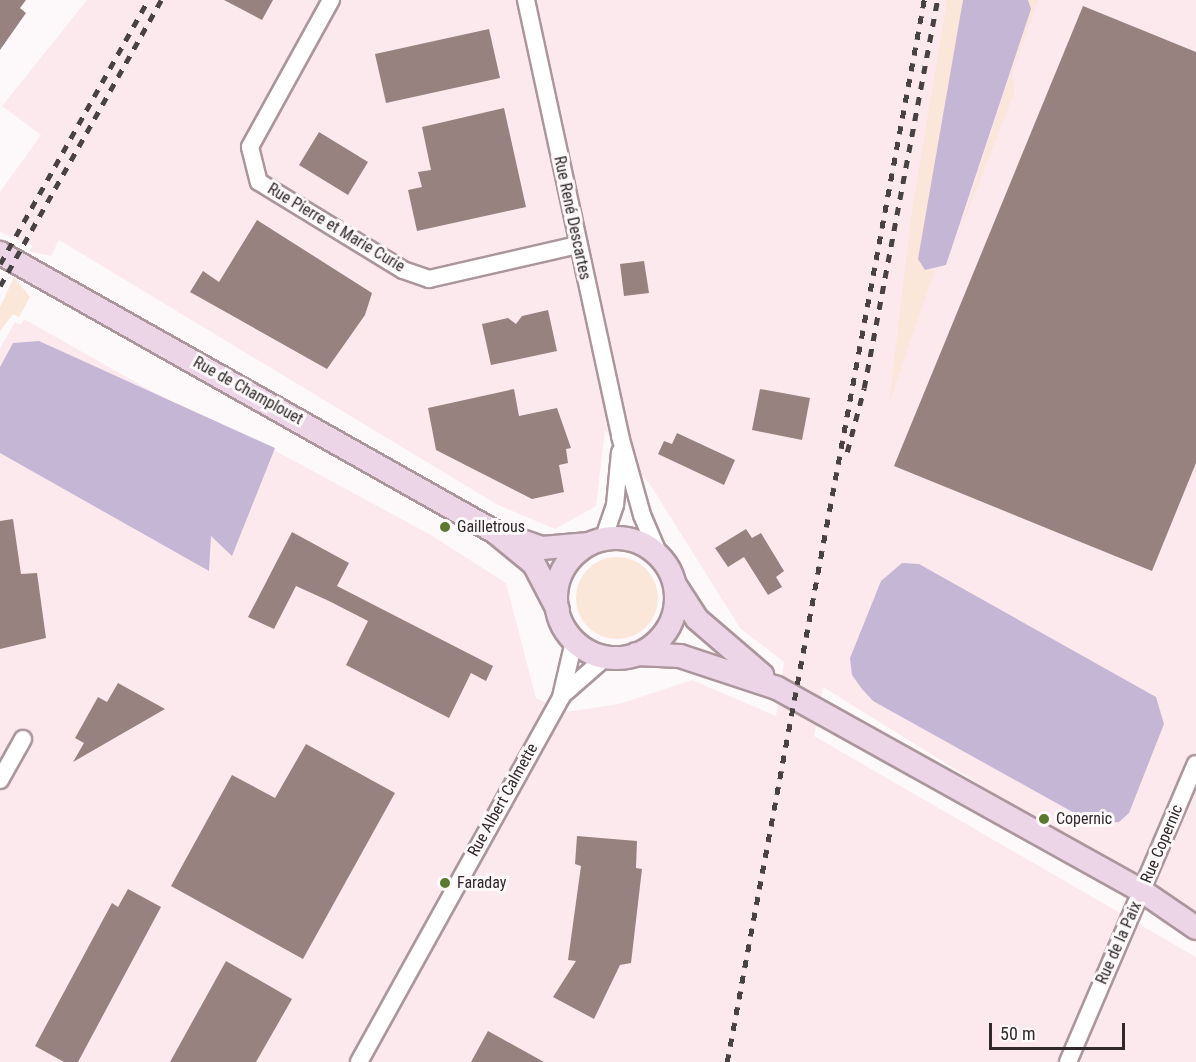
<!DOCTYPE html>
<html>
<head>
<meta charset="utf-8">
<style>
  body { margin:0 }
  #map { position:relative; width:1196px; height:1062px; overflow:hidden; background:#fdf9fa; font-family:"Roboto Condensed",sans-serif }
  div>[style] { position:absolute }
  .built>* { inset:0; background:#fce9ee }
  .green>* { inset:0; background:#fbe6da }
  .round { border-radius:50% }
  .water>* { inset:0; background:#c6b6d5 }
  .building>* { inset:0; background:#978280 }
  .roads { filter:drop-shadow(2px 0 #ab969c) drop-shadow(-2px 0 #ab969c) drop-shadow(0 2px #ab969c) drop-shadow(0 -2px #ab969c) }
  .street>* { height:16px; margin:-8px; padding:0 8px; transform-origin:8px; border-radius:8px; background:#fff }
  .secondary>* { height:22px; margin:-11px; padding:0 11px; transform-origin:11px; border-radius:11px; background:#ecd5e7 }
  .secondary>.ring { margin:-11px; padding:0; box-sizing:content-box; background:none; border:22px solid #ecd5e7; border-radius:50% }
  .rail>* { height:4.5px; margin-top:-2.25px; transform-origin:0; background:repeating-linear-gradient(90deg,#494244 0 8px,transparent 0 16px) }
  .dots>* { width:16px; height:16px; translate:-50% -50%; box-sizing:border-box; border:3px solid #fdf9fa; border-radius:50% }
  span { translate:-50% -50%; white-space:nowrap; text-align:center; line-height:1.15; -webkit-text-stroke:6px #fdf9fa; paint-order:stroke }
  .street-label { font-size:16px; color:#30282a }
  .poi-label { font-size:16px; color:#30282a }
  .left { translate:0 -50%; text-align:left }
  .scale { position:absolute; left:989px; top:1023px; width:136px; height:27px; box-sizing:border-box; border:3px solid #30282a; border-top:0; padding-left:8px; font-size:18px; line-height:21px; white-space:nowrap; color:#30282a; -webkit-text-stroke:4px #fdf9fa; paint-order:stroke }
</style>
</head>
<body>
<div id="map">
  <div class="built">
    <div style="clip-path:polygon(87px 0,947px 0,900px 316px,972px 0,1196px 0,1196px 919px,823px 687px,814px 736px,1196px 957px,1196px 1062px,0 1062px,0 348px,15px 322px,21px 325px,24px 319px,169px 401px,272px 449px,431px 535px,506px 583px,536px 698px,566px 712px,619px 704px,692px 680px,776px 716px,784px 662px,740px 628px,651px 486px,605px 430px,596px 506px,555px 529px,498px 505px,59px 240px,51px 256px,29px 251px,33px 246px,0 232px,0 192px,41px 135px,2px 106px)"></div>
  </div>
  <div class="green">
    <div style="clip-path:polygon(947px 0,963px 0,925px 270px,935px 270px,889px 403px,912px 210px)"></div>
    <div style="clip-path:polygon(1028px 0,1038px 0,1012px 74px,1015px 91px,958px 236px,1031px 9px)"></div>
    <div style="clip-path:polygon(14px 277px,30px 297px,19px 317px,13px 314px,0 331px,0 307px)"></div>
    <div class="round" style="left:576px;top:557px;width:82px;height:82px"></div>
  </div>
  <div class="water">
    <div style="clip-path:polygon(963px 0,1028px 0,1031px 9px,946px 265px,925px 270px,918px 259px)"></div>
    <div style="clip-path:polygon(39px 341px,275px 448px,232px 556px,211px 536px,209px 571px,0 453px,0 367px,13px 343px)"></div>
    <div style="clip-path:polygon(902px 563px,919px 564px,1156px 697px,1164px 724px,1129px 813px,1119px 822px,1094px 824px,873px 701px,862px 689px,852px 675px,850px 658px,881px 581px)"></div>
  </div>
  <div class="building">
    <div style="clip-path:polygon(0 0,26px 0,20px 8px,26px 13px,0 50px)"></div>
    <div style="clip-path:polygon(224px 0,273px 0,262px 20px)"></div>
    <div style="clip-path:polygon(1083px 6px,1196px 52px,1196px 463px,1152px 571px,894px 466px)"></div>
    <div style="clip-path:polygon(489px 29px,500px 78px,386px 103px,375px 54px)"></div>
    <div style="clip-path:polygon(504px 108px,526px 207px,417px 231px,408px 190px,422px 187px,418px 172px,431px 170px,422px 127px)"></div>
    <div style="clip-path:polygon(319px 132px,368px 162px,348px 195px,299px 165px)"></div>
    <div style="clip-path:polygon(257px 220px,372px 293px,365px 315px,327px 369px,190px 292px,203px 271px,219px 282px)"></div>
    <div style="clip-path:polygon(644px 261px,649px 293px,624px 296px,620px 264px)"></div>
    <div style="clip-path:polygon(548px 310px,557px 351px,491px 365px,482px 324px,508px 318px,516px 324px,522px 316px)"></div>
    <div style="clip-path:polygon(514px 389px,519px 416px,557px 408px,571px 448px,566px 449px,568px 463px,559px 465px,564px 492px,532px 499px,436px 450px,428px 408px)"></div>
    <div style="clip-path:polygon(760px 389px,810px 398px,802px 440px,752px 430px)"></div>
    <div style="clip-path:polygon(677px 433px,735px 460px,724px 485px,658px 454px,664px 441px,672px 444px)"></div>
    <div style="clip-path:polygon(13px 519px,21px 574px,37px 573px,46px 638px,0 649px,0 521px)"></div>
    <div style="clip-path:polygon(746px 529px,752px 538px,761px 533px,784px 571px,776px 577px,782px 587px,768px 595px,744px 557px,728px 567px,715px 548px)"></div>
    <div style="clip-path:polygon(292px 532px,349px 563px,337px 586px,493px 666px,486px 681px,471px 673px,449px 718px,346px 665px,368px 621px,329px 601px,296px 586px,274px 629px,248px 617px)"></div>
    <div style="clip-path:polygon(118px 683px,165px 709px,73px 762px,84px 743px,75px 738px,98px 697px,107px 702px)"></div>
    <div style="clip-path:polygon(306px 744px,395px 793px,303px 959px,171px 886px,232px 775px,275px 798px)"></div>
    <div style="clip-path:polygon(577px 836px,637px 841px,636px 868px,642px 869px,631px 963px,620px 965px,594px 1019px,553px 997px,576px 961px,568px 960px,581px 866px,575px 864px)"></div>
    <div style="clip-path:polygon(128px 889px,161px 907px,78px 1062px,64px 1062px,35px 1046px,112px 903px,118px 907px)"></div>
    <div style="clip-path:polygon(226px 961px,292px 999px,256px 1062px,170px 1062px)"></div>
    <div style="clip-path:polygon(488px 1031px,544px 1062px,471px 1062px)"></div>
  </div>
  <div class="roads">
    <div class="street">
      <div style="left:331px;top:0;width:168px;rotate:118.9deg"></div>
      <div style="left:250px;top:147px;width:36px;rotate:76deg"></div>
      <div style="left:259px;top:182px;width:169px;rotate:31.4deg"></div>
      <div style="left:403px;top:270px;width:28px;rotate:19deg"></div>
      <div style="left:429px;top:279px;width:153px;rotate:-12.9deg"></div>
      <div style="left:526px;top:0;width:446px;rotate:77.8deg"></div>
      <div style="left:620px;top:436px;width:82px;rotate:74.4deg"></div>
      <div style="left:642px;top:515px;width:46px;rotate:66.8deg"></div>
      <div style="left:603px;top:540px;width:37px;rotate:-71deg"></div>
      <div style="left:615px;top:505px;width:53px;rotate:-84.6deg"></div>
      <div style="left:566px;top:692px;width:53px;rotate:-41.2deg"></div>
      <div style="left:0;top:780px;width:47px;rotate:-60.7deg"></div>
      <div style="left:359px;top:1062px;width:417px;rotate:-61deg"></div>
      <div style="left:561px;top:697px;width:57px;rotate:-76.9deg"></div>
      <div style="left:1068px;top:1062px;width:324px;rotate:-66.8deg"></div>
    </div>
    <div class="secondary">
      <div style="left:0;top:253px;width:568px;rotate:29.41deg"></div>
      <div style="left:495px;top:532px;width:50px;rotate:39.4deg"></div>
      <div style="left:534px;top:564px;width:52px;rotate:62.4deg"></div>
      <div style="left:510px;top:537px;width:34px;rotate:19deg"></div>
      <div style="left:542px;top:548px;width:47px;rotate:-4.9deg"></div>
      <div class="ring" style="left:556px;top:538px;width:98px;height:98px"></div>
      <div style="left:675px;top:585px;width:40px;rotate:57.1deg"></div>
      <div style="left:697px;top:619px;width:86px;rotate:40.7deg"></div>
      <div style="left:636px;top:654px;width:44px;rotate:2.6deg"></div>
      <div style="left:680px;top:656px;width:102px;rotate:18.3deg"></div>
      <div style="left:777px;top:688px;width:418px;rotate:29.1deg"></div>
      <div style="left:1142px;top:891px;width:65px;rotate:34.4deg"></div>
    </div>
  </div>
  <div class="rail">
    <div style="left:0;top:264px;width:303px;rotate:-60.7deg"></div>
    <div style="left:0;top:286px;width:328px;rotate:-60.6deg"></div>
    <div style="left:847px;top:452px;width:66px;rotate:-75.1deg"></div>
    <div style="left:864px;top:388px;width:395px;rotate:-79.3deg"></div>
    <div style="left:727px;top:1062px;width:1080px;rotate:-79.49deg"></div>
  </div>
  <div class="dots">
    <div style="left:445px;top:527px;background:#5a792f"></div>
    <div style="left:1044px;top:819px;background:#5a792f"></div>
    <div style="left:445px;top:883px;background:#5a792f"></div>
  </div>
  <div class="street-label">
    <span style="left:572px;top:218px;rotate:78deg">Rue René Descartes</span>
    <span style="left:336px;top:228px;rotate:31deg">Rue Pierre et Marie Curie</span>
    <span style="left:248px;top:391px;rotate:29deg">Rue de Champlouet</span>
    <span style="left:503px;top:800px;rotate:-61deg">Rue Albert Calmette</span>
    <span style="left:1162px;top:844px;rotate:-67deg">Rue Copernic</span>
    <span style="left:1119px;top:943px;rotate:-66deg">Rue de la Paix</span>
  </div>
  <div class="poi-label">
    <span class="left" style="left:457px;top:527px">Gailletrous</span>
    <span class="left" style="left:1056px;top:819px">Copernic</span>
    <span class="left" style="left:457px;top:883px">Faraday</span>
  </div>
  <div class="scale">50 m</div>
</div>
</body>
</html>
